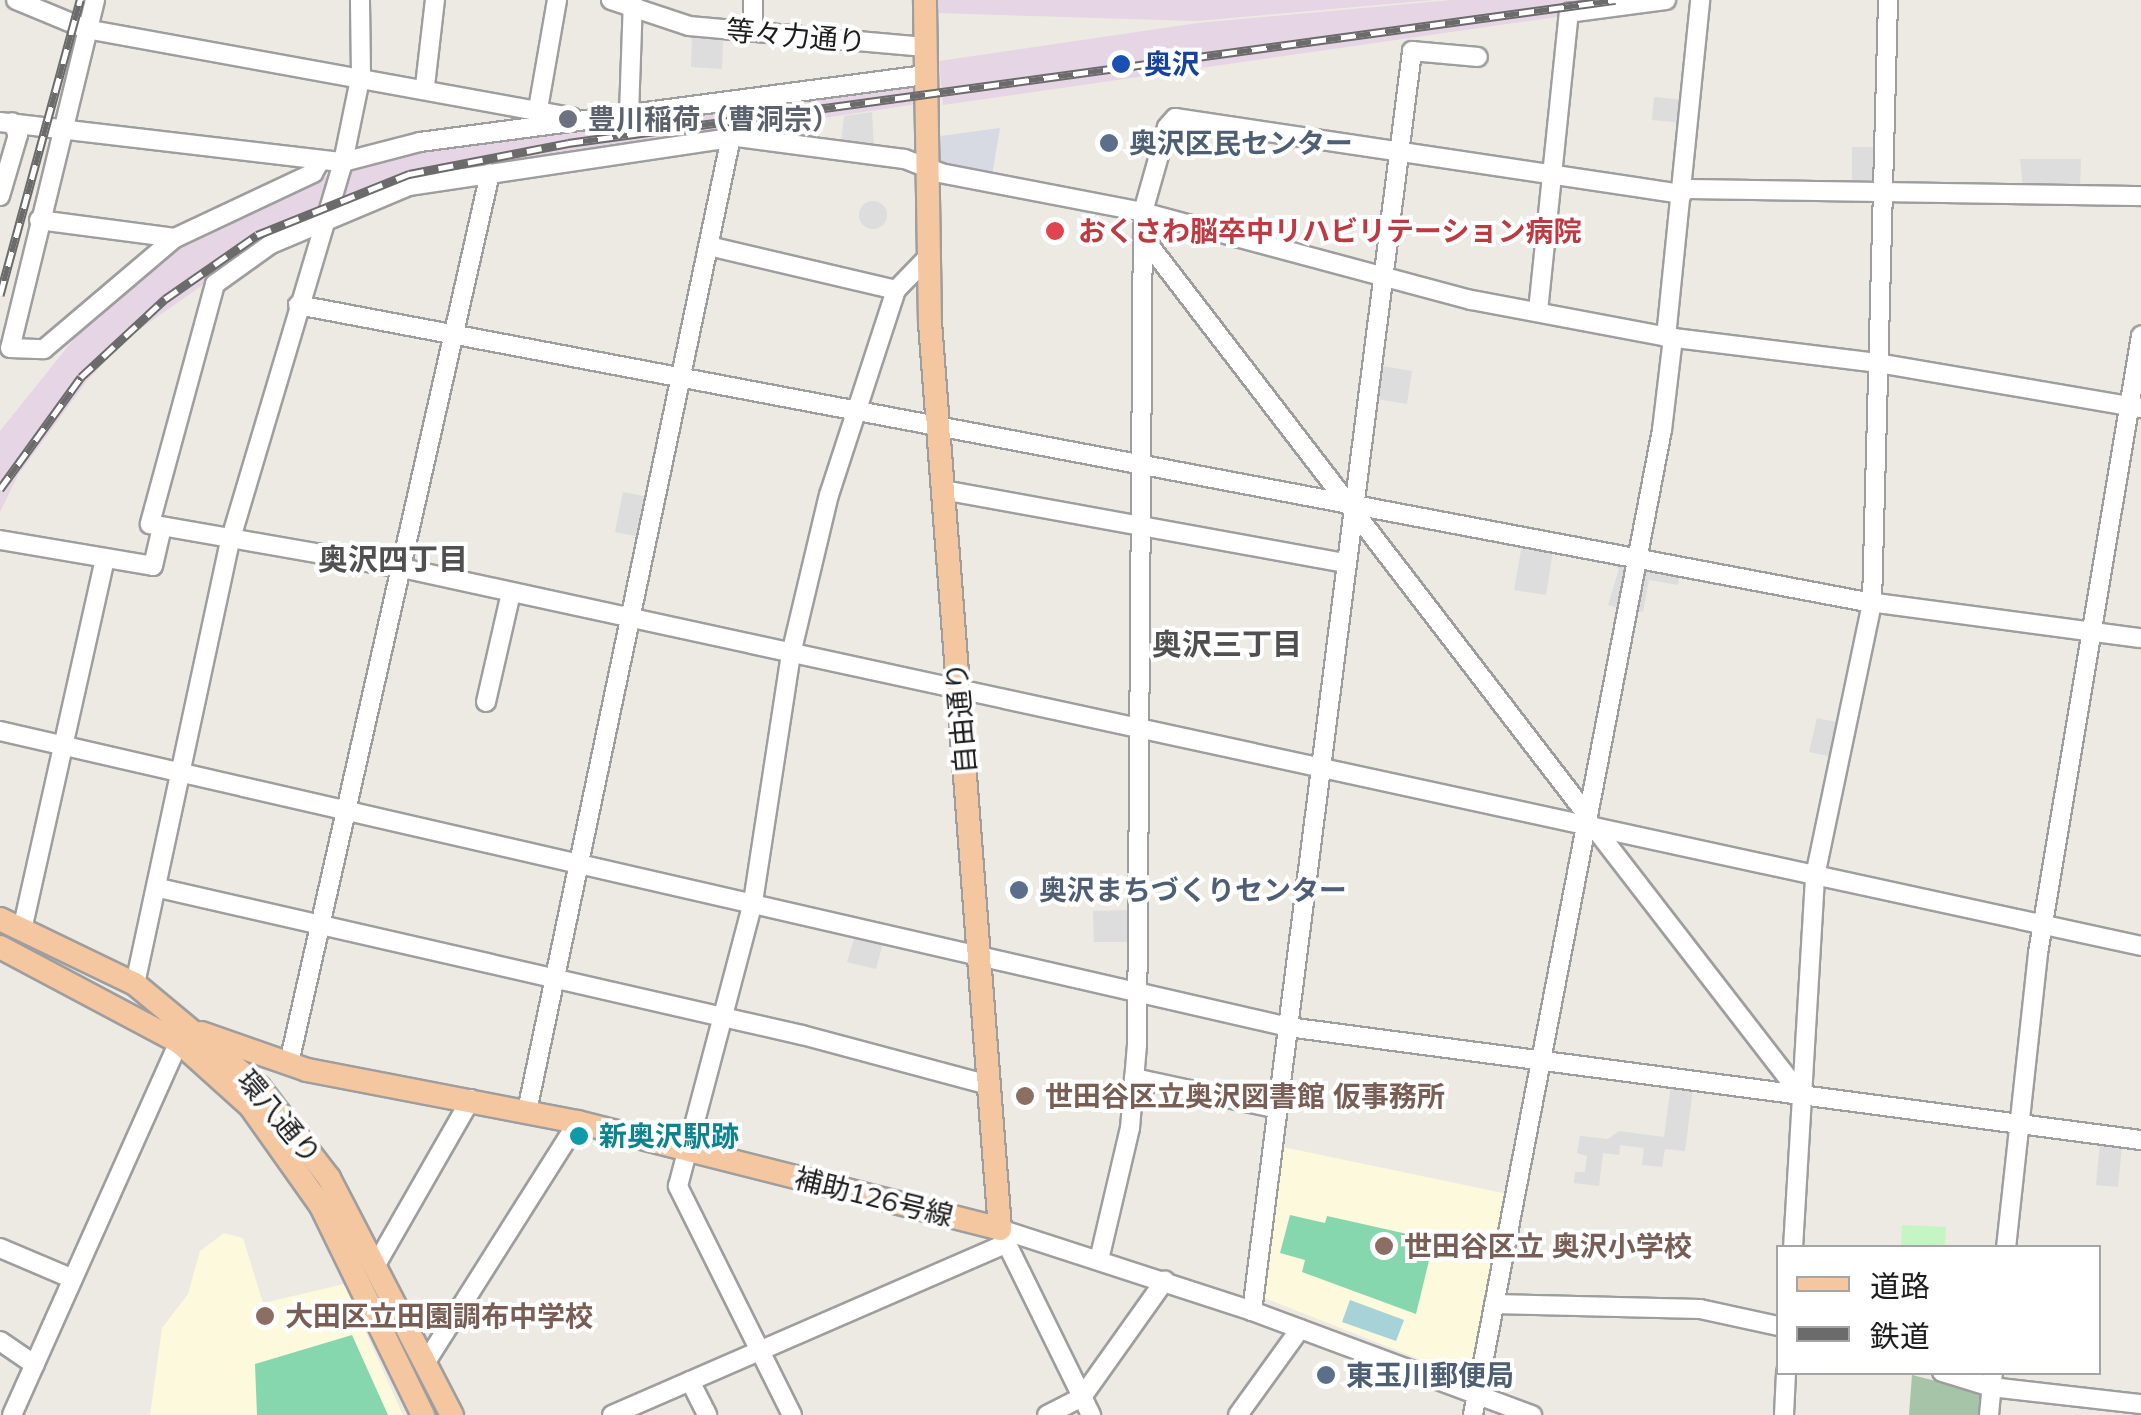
<!DOCTYPE html>
<html>
<head>
<meta charset="utf-8">
<style>
  body { margin:0 }
  #map { position:relative; width:2141px; height:1415px; overflow:hidden; background:#ede9e3; font-family:Mulish,"Noto Sans JP",sans-serif }
  div>[style] { position:absolute }
  .industrial>* { inset:0; background:#e6d5e5 }
  .education>* { inset:0; background:#fcf9dd }
  .cemetery>* { inset:0; background:#a6c4a7 }
  .park>* { inset:0; background:#c4f5c2 }
  .pitch>* { inset:0; background:#86d7ae }
  .parking>* { inset:0; background:#ddd }
  .round { border-radius:50% }
  .plaza>* { inset:0; background:#d7d9e3 }
  .water>* { inset:0; background:#a6d2d8 }
  .roads { filter:drop-shadow(2px 0 #9e9e9e) drop-shadow(-2px 0 #9e9e9e) drop-shadow(0 2px #9e9e9e) drop-shadow(0 -2px #9e9e9e) }
  .minor>* { height:18px; margin:-9px; padding:0 9px; transform-origin:9px; border-radius:9px; background:#fff }
  .major>* { height:22px; margin:-11px; padding:0 11px; transform-origin:11px; border-radius:11px; background:#f5c7a0 }
  .rail>* { height:9px; margin-top:-4.5px; transform-origin:0; background:repeating-linear-gradient(90deg,#fff 0 15px,#6b6b6b 0 30px); box-sizing:border-box; border-block:2px solid #6b6b6b }
  .dots>* { width:28px; height:28px; translate:-50% -50%; box-sizing:border-box; border:5px solid #fff; border-radius:50% }
  span { translate:-50% -50%; white-space:nowrap; text-align:center; line-height:1.15; -webkit-text-stroke:8px #fff; paint-order:stroke }
  .street-label { font-size:28px; color:#1d1d1d }
  .transit-label { font-size:28px; color:#164399; font-weight:700 }
  .left { translate:0 -50%; text-align:left }
  .worship-label { font-size:28px; color:#5b616d; font-weight:700 }
  .service-label { font-size:28px; color:#4e5e75; font-weight:700 }
  .health-label { font-size:28px; color:#be3a42; font-weight:700 }
  .education-label { font-size:28px; color:#785e54; font-weight:700 }
  .culture-label { font-size:28px; color:#0d838f; font-weight:700 }
  .neighbourhood-label { font-size:30px; color:#505050; font-weight:700 }
  .legend { position:absolute; left:1776px; top:1245px; width:325px; height:130px; box-sizing:border-box; background:#fff; border:2px solid #a5a5a5; margin:0; padding:12px 18px; list-style:none; font-size:30px; color:#1d1d1d }
  .legend li { display:flex; align-items:center; gap:20px; height:50px }
  .legend b { width:50px; border:2px solid #a5a5a5 }
</style>
</head>
<body>
<div id="map">
  <div class="industrial">
    <div style="clip-path:polygon(937px 0,1434px 0,1197px 21px,937px 13px)"></div>
    <div style="clip-path:polygon(1452px 0,1675px 0,943px 105px,939px 61px,1198px 23px)"></div>
    <div style="clip-path:polygon(913px 79px,917px 104px,468px 171px,218px 274px,126px 339px,86px 382px,18px 475px,0 512px,0 431px,73px 340px,65px 331px,191px 234px,292px 187px,403px 151px)"></div>
  </div>
  <div class="education">
    <div style="clip-path:polygon(1283px 1147px,1508px 1194px,1472px 1380px,1264px 1298px)"></div>
    <div style="clip-path:polygon(224px 1233px,243px 1238px,263px 1303px,344px 1284px,403px 1415px,150px 1415px,162px 1328px,188px 1294px,200px 1251px)"></div>
  </div>
  <div class="cemetery">
    <div style="clip-path:polygon(1912px 1375px,1983px 1393px,1982px 1415px,1909px 1415px)"></div>
  </div>
  <div class="park">
    <div style="clip-path:polygon(1902px 1225px,1946px 1227px,1945px 1247px,1901px 1247px)"></div>
  </div>
  <div class="pitch">
    <div style="clip-path:polygon(1290px 1215px,1325px 1223px,1327px 1216px,1434px 1240px,1416px 1314px,1302px 1272px,1305px 1260px,1280px 1253px)"></div>
    <div style="clip-path:polygon(352px 1335px,388px 1415px,257px 1415px,255px 1364px)"></div>
  </div>
  <div class="parking">
    <div style="clip-path:polygon(692px 37px,723px 40px,722px 69px,691px 67px)"></div>
    <div style="clip-path:polygon(1654px 97px,1685px 100px,1683px 123px,1652px 120px)"></div>
    <div style="clip-path:polygon(872px 112px,874px 149px,841px 145px,844px 116px)"></div>
    <div style="clip-path:polygon(1852px 147px,1877px 147px,1878px 184px,1852px 184px)"></div>
    <div style="clip-path:polygon(2020px 159px,2081px 159px,2080px 188px,2023px 187px)"></div>
    <div class="round" style="left:859px;top:201px;width:28px;height:28px"></div>
    <div style="clip-path:polygon(1376px 365px,1412px 371px,1407px 404px,1370px 398px)"></div>
    <div style="clip-path:polygon(623px 492px,648px 497px,640px 537px,615px 532px)"></div>
    <div style="clip-path:polygon(1522px 545px,1553px 550px,1546px 595px,1514px 590px)"></div>
    <div style="clip-path:polygon(1608px 561px,1628px 564px,1620px 608px,1608px 605px,1619px 569px)"></div>
    <div style="clip-path:polygon(1640px 566px,1680px 573px,1678px 585px,1649px 580px,1643px 612px,1632px 610px)"></div>
    <div style="clip-path:polygon(1817px 718px,1841px 723px,1833px 757px,1809px 752px)"></div>
    <div style="clip-path:polygon(1130px 910px,1130px 942px,1094px 942px,1093px 911px)"></div>
    <div style="clip-path:polygon(855px 936px,883px 943px,876px 969px,847px 962px)"></div>
    <div style="clip-path:polygon(1671px 1085px,1693px 1088px,1685px 1151px,1665px 1149px,1662px 1167px,1642px 1165px,1644px 1148px,1620px 1145px,1619px 1155px,1603px 1153px,1599px 1186px,1574px 1183px,1575px 1172px,1585px 1172px,1587px 1156px,1577px 1153px,1580px 1136px,1608px 1139px,1619px 1131px,1664px 1137px)"></div>
    <div style="clip-path:polygon(2100px 1142px,2122px 1144px,2118px 1187px,2096px 1185px)"></div>
  </div>
  <div class="plaza">
    <div style="clip-path:polygon(1000px 128px,992px 175px,941px 163px,941px 136px)"></div>
  </div>
  <div class="water">
    <div style="clip-path:polygon(1350px 1300px,1404px 1320px,1396px 1341px,1342px 1322px)"></div>
  </div>
  <div class="roads">
    <div class="minor">
      <div style="left:16px;top:0;width:76px;rotate:22.5deg"></div>
      <div style="left:86px;top:29px;width:494px;rotate:10.3deg"></div>
      <div style="left:95px;top:0;width:358px;rotate:103.7deg"></div>
      <div style="left:10px;top:348px;width:34px;rotate:2deg"></div>
      <div style="left:44px;top:349px;width:172px;rotate:-40.3deg"></div>
      <div style="left:175px;top:238px;width:153px;rotate:-25.2deg"></div>
      <div style="left:313px;top:173px;width:14px;rotate:-60deg"></div>
      <div style="left:611px;top:0;width:82px;rotate:18.4deg"></div>
      <div style="left:689px;top:26px;width:237px;rotate:5.1deg"></div>
      <div style="left:753px;top:32px;width:32px;rotate:-90deg"></div>
      <div style="left:425px;top:86px;width:87px;rotate:-83.4deg"></div>
      <div style="left:538px;top:109px;width:111px;rotate:-80.1deg"></div>
      <div style="left:629px;top:114px;width:114px;rotate:-88deg"></div>
      <div style="left:0;top:122px;width:345px;rotate:6.7deg"></div>
      <div style="left:343px;top:162px;width:80px;rotate:-14.6deg"></div>
      <div style="left:420px;top:142px;width:509px;rotate:-7.56deg"></div>
      <div style="left:1683px;top:189px;width:458px;rotate:0.9deg"></div>
      <div style="left:0;top:196px;width:64px;rotate:-73.6deg"></div>
      <div style="left:18px;top:135px;width:14px;rotate:-115deg"></div>
      <div style="left:39px;top:220px;width:137px;rotate:7.5deg"></div>
      <div style="left:1143px;top:237px;width:730px;rotate:52.46deg"></div>
      <div style="left:709px;top:246px;width:192px;rotate:13.2deg"></div>
      <div style="left:298px;top:305px;width:1592px;rotate:10.72deg"></div>
      <div style="left:1862px;top:601px;width:281px;rotate:7.6deg"></div>
      <div style="left:1538px;top:311px;width:300px;rotate:-84.1deg"></div>
      <div style="left:1569px;top:13px;width:98px;rotate:-7.6deg"></div>
      <div style="left:1666px;top:337px;width:339px;rotate:-84.2deg"></div>
      <div style="left:2141px;top:408px;width:267px;rotate:-170.3deg"></div>
      <div style="left:1878px;top:363px;width:207px;rotate:-173deg"></div>
      <div style="left:1673px;top:338px;width:206px;rotate:-169.3deg"></div>
      <div style="left:1471px;top:300px;width:340px;rotate:-165deg"></div>
      <div style="left:1143px;top:212px;width:206px;rotate:-169.1deg"></div>
      <div style="left:941px;top:173px;width:40px;rotate:-159deg"></div>
      <div style="left:904px;top:159px;width:168px;rotate:-172.5deg"></div>
      <div style="left:737px;top:137px;width:332px;rotate:171.5deg"></div>
      <div style="left:409px;top:186px;width:150px;rotate:157.2deg"></div>
      <div style="left:271px;top:244px;width:69px;rotate:144.5deg"></div>
      <div style="left:215px;top:284px;width:249px;rotate:105.2deg"></div>
      <div style="left:150px;top:524px;width:256px;rotate:9.9deg"></div>
      <div style="left:402px;top:568px;width:1780px;rotate:12.26deg"></div>
      <div style="left:943px;top:490px;width:409px;rotate:10.3deg"></div>
      <div style="left:0;top:540px;width:155px;rotate:9.6deg"></div>
      <div style="left:153px;top:566px;width:40px;rotate:-77deg"></div>
      <div style="left:486px;top:702px;width:112px;rotate:-77.1deg"></div>
      <div style="left:0;top:731px;width:1322px;rotate:12.94deg"></div>
      <div style="left:1288px;top:1027px;width:860px;rotate:7.55deg"></div>
      <div style="left:1594px;top:827px;width:340px;rotate:52.3deg"></div>
      <div style="left:159px;top:888px;width:660px;rotate:12.88deg"></div>
      <div style="left:802px;top:1035px;width:194px;rotate:15deg"></div>
      <div style="left:22px;top:930px;width:381px;rotate:-77.4deg"></div>
      <div style="left:135px;top:984px;width:456px;rotate:-77.9deg"></div>
      <div style="left:231px;top:538px;width:392px;rotate:-73.4deg"></div>
      <div style="left:343px;top:162px;width:90px;rotate:-78.4deg"></div>
      <div style="left:361px;top:74px;width:74px;rotate:-90.8deg"></div>
      <div style="left:289px;top:1063px;width:912px;rotate:-77.27deg"></div>
      <div style="left:1134px;top:1078px;width:147px;rotate:12.1deg"></div>
      <div style="left:527px;top:1111px;width:995px;rotate:-78.17deg"></div>
      <div style="left:1000px;top:1229px;width:265px;rotate:18deg"></div>
      <div style="left:1252px;top:1311px;width:299px;rotate:20.4deg"></div>
      <div style="left:1002px;top:1234px;width:202px;rotate:63.8deg"></div>
      <div style="left:0;top:1248px;width:79px;rotate:23deg"></div>
      <div style="left:1793px;top:1248px;width:373px;rotate:-86.6deg"></div>
      <div style="left:1815px;top:876px;width:279px;rotate:-78.2deg"></div>
      <div style="left:1872px;top:603px;width:603px;rotate:-88.48deg"></div>
      <div style="left:2006px;top:1248px;width:297px;rotate:-83.8deg"></div>
      <div style="left:2038px;top:953px;width:626px;rotate:-80.52deg"></div>
      <div style="left:1099px;top:1260px;width:136px;rotate:-76.8deg"></div>
      <div style="left:1130px;top:1128px;width:83px;rotate:-85.2deg"></div>
      <div style="left:1137px;top:1045px;width:833px;rotate:-89.59deg"></div>
      <div style="left:1143px;top:212px;width:88px;rotate:-74.2deg"></div>
      <div style="left:1167px;top:127px;width:12px;rotate:-48deg"></div>
      <div style="left:1175px;top:118px;width:513px;rotate:8.53deg"></div>
      <div style="left:377px;top:1263px;width:189px;rotate:-60.2deg"></div>
      <div style="left:1494px;top:1304px;width:206px;rotate:1.4deg"></div>
      <div style="left:1700px;top:1309px;width:80px;rotate:12.3deg"></div>
      <div style="left:1252px;top:1311px;width:1270px;rotate:-82.76deg"></div>
      <div style="left:1412px;top:51px;width:66px;rotate:5.2deg"></div>
      <div style="left:0;top:1341px;width:42px;rotate:34.4deg"></div>
      <div style="left:426px;top:1362px;width:284px;rotate:-57.7deg"></div>
      <div style="left:1942px;top:1372px;width:51px;rotate:17deg"></div>
      <div style="left:1991px;top:1387px;width:151px;rotate:6.5deg"></div>
      <div style="left:690px;top:1381px;width:38px;rotate:63deg"></div>
      <div style="left:12px;top:1415px;width:409px;rotate:-65.9deg"></div>
      <div style="left:612px;top:1415px;width:430px;rotate:-23.5deg"></div>
      <div style="left:792px;top:1415px;width:256px;rotate:-116.5deg"></div>
      <div style="left:678px;top:1186px;width:294px;rotate:-75.2deg"></div>
      <div style="left:753px;top:902px;width:251px;rotate:-81.3deg"></div>
      <div style="left:791px;top:654px;width:163px;rotate:-76.6deg"></div>
      <div style="left:829px;top:495px;width:216px;rotate:-71.9deg"></div>
      <div style="left:896px;top:290px;width:49px;rotate:-45.8deg"></div>
      <div style="left:1047px;top:1415px;width:39px;rotate:-27deg"></div>
      <div style="left:1082px;top:1397px;width:143px;rotate:-54.6deg"></div>
      <div style="left:1238px;top:1415px;width:106px;rotate:-54.2deg"></div>
      <div style="left:1473px;top:1415px;width:1003px;rotate:-79.14deg"></div>
      <div style="left:1662px;top:430px;width:93px;rotate:-83.2deg"></div>
      <div style="left:1784px;top:1415px;width:43px;rotate:-87.3deg"></div>
      <div style="left:1989px;top:1415px;width:43px;rotate:-84.7deg"></div>
    </div>
    <div class="major">
      <div style="left:0;top:919px;width:150px;rotate:25.7deg"></div>
      <div style="left:135px;top:984px;width:161px;rotate:39.7deg"></div>
      <div style="left:259px;top:1087px;width:115px;rotate:52.4deg"></div>
      <div style="left:329px;top:1178px;width:267px;rotate:62.6deg"></div>
      <div style="left:0;top:947px;width:203px;rotate:28deg"></div>
      <div style="left:179px;top:1042px;width:96px;rotate:42deg"></div>
      <div style="left:250px;top:1106px;width:123px;rotate:54.6deg"></div>
      <div style="left:321px;top:1206px;width:233px;rotate:64deg"></div>
      <div style="left:201px;top:1033px;width:112px;rotate:19.2deg"></div>
      <div style="left:307px;top:1070px;width:276px;rotate:10.9deg"></div>
      <div style="left:578px;top:1122px;width:435px;rotate:14.2deg"></div>
      <div style="left:1000px;top:1229px;width:908px;rotate:-94.42deg"></div>
      <div style="left:930px;top:324px;width:324px;rotate:-90.9deg"></div>
    </div>
  </div>
  <div class="rail">
    <div style="left:0;top:295px;width:306px;rotate:-74.8deg"></div>
    <div style="left:0;top:489px;width:138px;rotate:-54.1deg"></div>
    <div style="left:81px;top:377px;width:115px;rotate:-42.9deg"></div>
    <div style="left:165px;top:299px;width:112px;rotate:-34.8deg"></div>
    <div style="left:257px;top:235px;width:164px;rotate:-21.9deg"></div>
    <div style="left:409px;top:174px;width:162px;rotate:-11deg"></div>
    <div style="left:568px;top:143px;width:1057px;rotate:-7.78deg"></div>
  </div>
  <div class="dots">
    <div style="left:1121px;top:64px;background:#1a4fb4"></div>
    <div style="left:568px;top:119px;background:#6b7280"></div>
    <div style="left:1109px;top:143px;background:#5c6f8a"></div>
    <div style="left:1055px;top:231px;background:#e0444e"></div>
    <div style="left:1019px;top:890px;background:#5c6f8a"></div>
    <div style="left:1025px;top:1096px;background:#8d6e63"></div>
    <div style="left:579px;top:1136px;background:#0f9aa8"></div>
    <div style="left:1384px;top:1246px;background:#8d6e63"></div>
    <div style="left:265px;top:1316px;background:#8d6e63"></div>
    <div style="left:1326px;top:1375px;background:#5c6f8a"></div>
  </div>
  <div class="street-label">
    <span style="left:796px;top:36px;rotate:5deg">等々力通り</span>
    <span style="left:961px;top:718px;rotate:-95deg">自由通り</span>
    <span style="left:279px;top:1117px;rotate:50deg">環八通り</span>
    <span style="left:874px;top:1197px;rotate:14deg">補助126号線</span>
  </div>
  <div class="transit-label">
    <span class="left" style="left:1144px;top:64px">奥沢</span>
  </div>
  <div class="worship-label">
    <span class="left" style="left:588px;top:119px">豊川稲荷（曹洞宗）</span>
  </div>
  <div class="service-label">
    <span class="left" style="left:1129px;top:143px">奥沢区民センター</span>
    <span class="left" style="left:1039px;top:890px">奥沢まちづくりセンター</span>
    <span class="left" style="left:1346px;top:1375px">東玉川郵便局</span>
  </div>
  <div class="health-label">
    <span class="left" style="left:1078px;top:231px">おくさわ脳卒中リハビリテーション病院</span>
  </div>
  <div class="education-label">
    <span class="left" style="left:1045px;top:1096px">世田谷区立奥沢図書館 仮事務所</span>
    <span class="left" style="left:1404px;top:1246px">世田谷区立 奥沢小学校</span>
    <span class="left" style="left:285px;top:1316px">大田区立田園調布中学校</span>
  </div>
  <div class="culture-label">
    <span class="left" style="left:599px;top:1136px">新奥沢駅跡</span>
  </div>
  <div class="neighbourhood-label">
    <span style="left:393px;top:559px">奥沢四丁目</span>
    <span style="left:1227px;top:644px">奥沢三丁目</span>
  </div>
  <ul class="legend">
  <li><b style="height:12px;background:#f5c7a0"></b>道路</li>
  <li><b style="height:12px;background:#6b6b6b"></b>鉄道</li>
  </ul>
</div>
</body>
</html>
